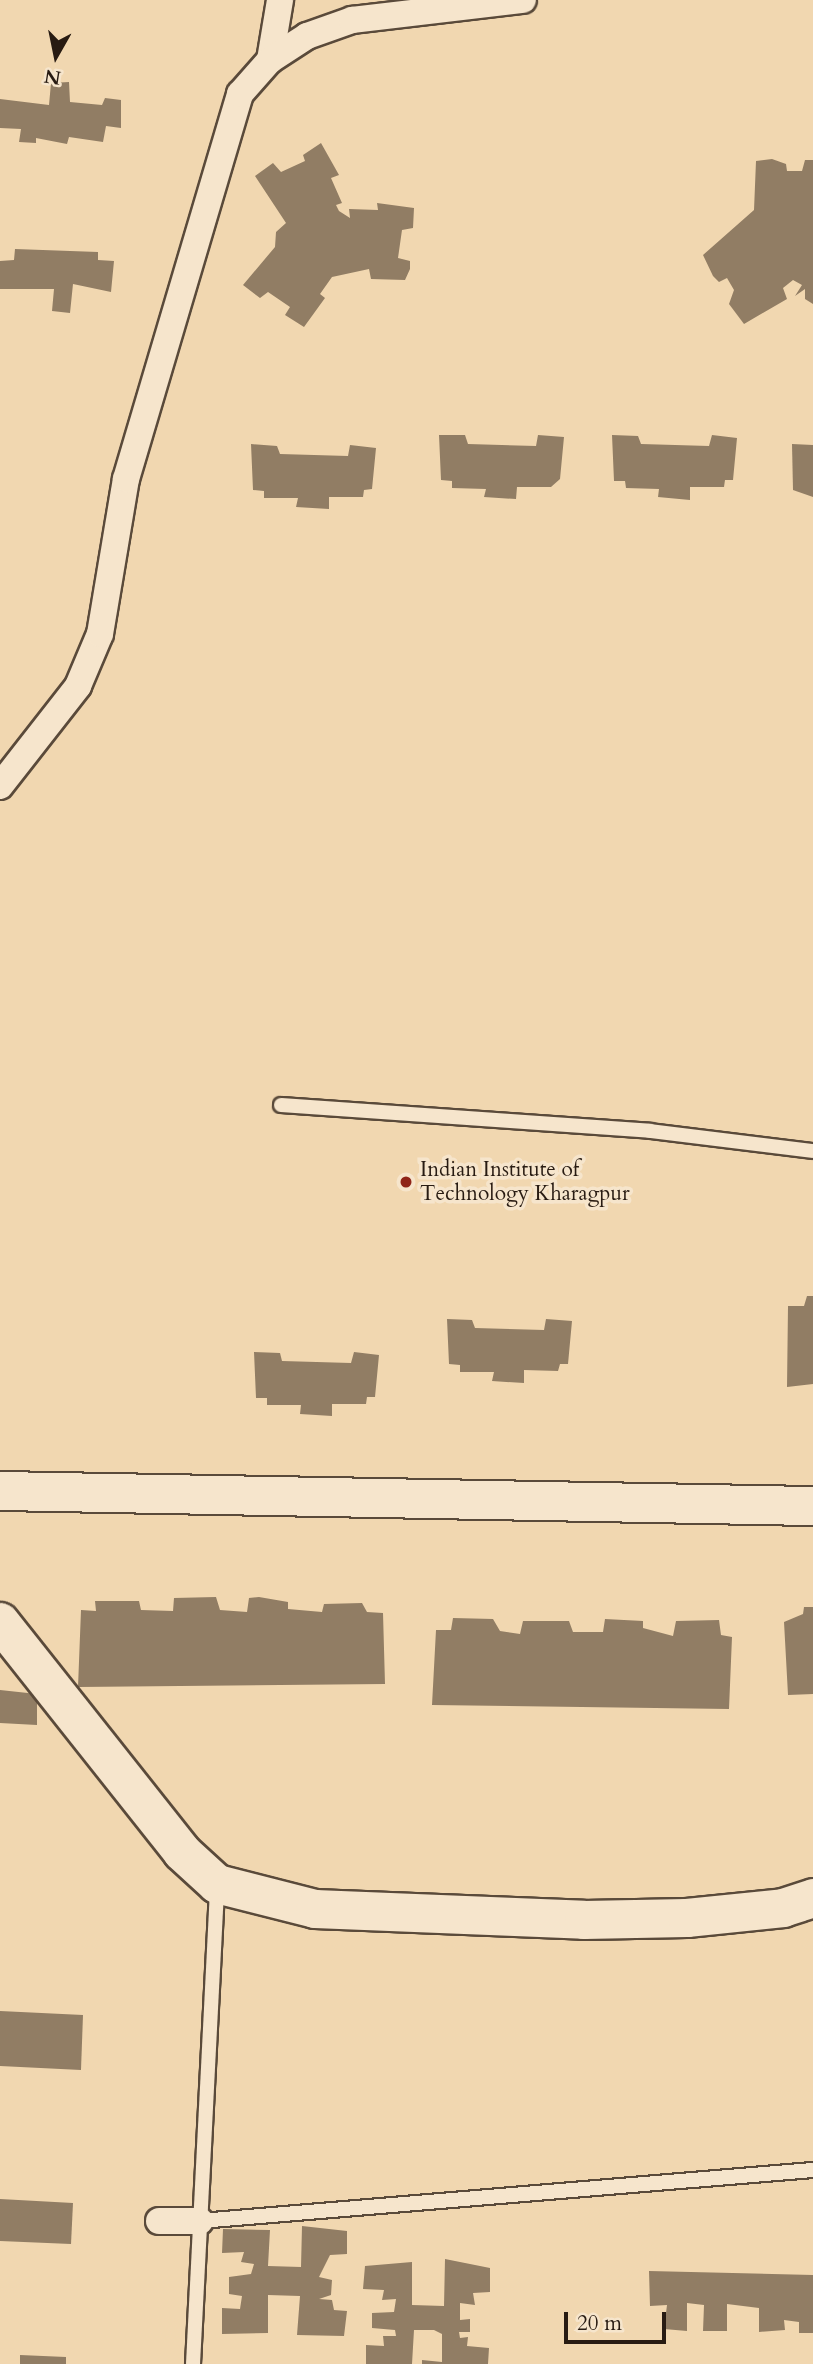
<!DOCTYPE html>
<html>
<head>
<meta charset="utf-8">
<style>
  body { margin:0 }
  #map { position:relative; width:813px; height:2364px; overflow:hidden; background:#f1d7b0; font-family:Cardo,serif }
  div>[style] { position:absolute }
  .building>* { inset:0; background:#917d64 }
  .roads { filter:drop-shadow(2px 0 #5a4a3a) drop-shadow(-2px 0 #5a4a3a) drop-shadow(0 2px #5a4a3a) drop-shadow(0 -2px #5a4a3a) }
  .lane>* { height:14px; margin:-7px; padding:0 7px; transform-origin:7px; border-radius:7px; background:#f6e5cc }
  .street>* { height:26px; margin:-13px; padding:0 13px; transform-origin:13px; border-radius:13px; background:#f6e5cc }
  .secondary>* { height:38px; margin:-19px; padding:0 19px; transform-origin:19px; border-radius:19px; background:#f6e5cc }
  .dots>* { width:19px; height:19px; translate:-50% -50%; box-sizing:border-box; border:4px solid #f6e5cc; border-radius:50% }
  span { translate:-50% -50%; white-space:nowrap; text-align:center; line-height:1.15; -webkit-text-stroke:7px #f6e5cc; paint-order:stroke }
  .poi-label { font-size:21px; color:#281b12 }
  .left { translate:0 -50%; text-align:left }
  .north { position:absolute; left:21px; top:21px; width:70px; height:70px; -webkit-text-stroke:5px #f6e5cc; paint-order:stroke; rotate:189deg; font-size:19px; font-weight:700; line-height:28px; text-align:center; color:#281b12 }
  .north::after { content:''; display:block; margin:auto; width:24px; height:32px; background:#281b12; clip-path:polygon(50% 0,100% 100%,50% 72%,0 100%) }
  .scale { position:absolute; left:564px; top:2312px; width:102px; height:32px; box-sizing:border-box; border:4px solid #281b12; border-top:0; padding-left:9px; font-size:21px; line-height:24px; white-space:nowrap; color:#281b12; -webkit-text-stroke:5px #f6e5cc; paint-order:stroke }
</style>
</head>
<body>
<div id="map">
  <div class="building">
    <div style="clip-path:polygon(69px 82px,70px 102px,102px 105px,105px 98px,121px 100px,121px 128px,106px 126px,103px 142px,69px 137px,67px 144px,36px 138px,36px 143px,19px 142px,21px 129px,0 128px,0 99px,49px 105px,51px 83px)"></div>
    <div style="clip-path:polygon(321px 143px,339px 175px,331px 178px,342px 203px,336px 205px,339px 211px,350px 218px,349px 209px,378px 210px,377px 203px,414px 208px,413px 228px,402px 230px,398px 258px,410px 261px,410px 269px,405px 280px,371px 279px,369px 269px,332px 277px,320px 294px,325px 298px,304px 327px,285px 315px,290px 307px,268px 292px,260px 298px,243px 285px,275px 247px,276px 232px,286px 223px,255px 176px,273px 163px,281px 172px,305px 161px,303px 155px)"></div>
    <div style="clip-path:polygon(772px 159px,786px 164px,787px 171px,802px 171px,805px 160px,813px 160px,813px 304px,805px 299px,805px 289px,795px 296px,802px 285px,793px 280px,783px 288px,787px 299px,744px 324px,729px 304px,734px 290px,727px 278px,719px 282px,713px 276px,703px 255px,754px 210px,756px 161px)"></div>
    <div style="clip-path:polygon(15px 249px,98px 252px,98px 260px,114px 261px,111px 292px,73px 284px,70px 313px,52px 311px,54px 289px,0 289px,0 261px,14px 260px)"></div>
    <div style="clip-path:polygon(439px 435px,465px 435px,468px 444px,536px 446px,538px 435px,564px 437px,560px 479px,551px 487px,517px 487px,516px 499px,484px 497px,486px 489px,452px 488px,452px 481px,441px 480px)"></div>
    <div style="clip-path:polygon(612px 435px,638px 436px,641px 444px,709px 446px,712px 435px,737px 438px,733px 480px,725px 480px,724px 487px,690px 487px,690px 500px,658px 497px,659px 489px,626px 488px,625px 481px,614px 481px)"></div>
    <div style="clip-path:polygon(251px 444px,277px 446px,280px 454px,348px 456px,350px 445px,376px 448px,372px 489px,364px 490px,363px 497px,329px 497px,329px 509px,296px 507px,298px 498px,264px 498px,264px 491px,253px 490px)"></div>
    <div style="clip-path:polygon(792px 444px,813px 445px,813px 497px,793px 490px)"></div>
    <div style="clip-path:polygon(807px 1296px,813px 1296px,813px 1384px,787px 1387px,788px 1306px,804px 1306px)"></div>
    <div style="clip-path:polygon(447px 1319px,472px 1320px,475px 1328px,544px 1330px,546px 1319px,572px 1321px,568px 1364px,560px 1364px,558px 1371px,524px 1370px,524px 1383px,492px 1381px,494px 1372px,460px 1372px,460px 1365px,449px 1364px)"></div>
    <div style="clip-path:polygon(254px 1352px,280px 1353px,282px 1361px,351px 1363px,354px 1352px,379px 1355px,375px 1397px,367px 1397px,366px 1404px,332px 1404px,332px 1416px,300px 1414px,301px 1405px,267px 1405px,267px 1398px,256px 1398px)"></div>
    <div style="clip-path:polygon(216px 1597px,220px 1610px,247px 1612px,249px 1598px,259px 1597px,288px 1602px,288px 1609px,322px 1612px,324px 1604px,362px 1603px,367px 1612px,383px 1613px,385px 1684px,78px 1687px,81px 1610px,96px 1611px,95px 1601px,139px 1601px,141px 1610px,173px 1611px,174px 1598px)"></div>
    <div style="clip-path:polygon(804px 1607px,813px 1607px,813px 1694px,788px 1695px,784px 1622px,803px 1614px)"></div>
    <div style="clip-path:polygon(453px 1618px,493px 1619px,500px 1631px,520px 1634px,523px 1621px,569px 1621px,573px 1632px,603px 1632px,605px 1619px,643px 1621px,643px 1628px,673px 1636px,676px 1621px,719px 1620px,721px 1635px,732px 1637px,729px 1709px,432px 1705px,436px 1630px,451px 1630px)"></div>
    <div style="clip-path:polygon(0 1690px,37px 1694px,37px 1725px,0 1723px)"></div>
    <div style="clip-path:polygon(0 2011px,83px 2015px,81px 2070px,0 2066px)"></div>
    <div style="clip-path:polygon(0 2199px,73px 2203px,71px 2244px,0 2241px)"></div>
    <div style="clip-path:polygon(302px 2226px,347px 2231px,347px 2254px,330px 2255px,319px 2277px,332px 2280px,331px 2295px,319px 2299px,332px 2300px,334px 2310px,347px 2311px,344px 2336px,297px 2335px,300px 2296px,268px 2295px,268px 2333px,222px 2334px,222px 2308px,240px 2309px,242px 2296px,229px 2294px,229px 2277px,251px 2274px,254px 2264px,241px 2262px,244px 2252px,222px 2253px,223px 2229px,270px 2230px,268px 2266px,301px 2267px)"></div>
    <div style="clip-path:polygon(445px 2259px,490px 2268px,490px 2292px,473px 2293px,475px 2305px,460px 2303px,460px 2320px,470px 2319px,470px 2332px,459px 2332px,460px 2338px,468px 2337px,467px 2346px,489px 2348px,488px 2364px,422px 2364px,422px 2360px,442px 2362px,442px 2334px,434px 2330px,414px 2330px,412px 2364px,366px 2364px,366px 2345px,384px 2346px,383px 2336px,396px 2336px,395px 2330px,372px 2328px,372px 2313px,394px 2312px,396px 2299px,382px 2300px,384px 2290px,363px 2289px,365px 2266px,412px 2262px,412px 2305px,444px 2306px)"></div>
    <div style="clip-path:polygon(649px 2271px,813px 2275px,813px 2333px,799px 2333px,799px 2322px,784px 2320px,785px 2330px,759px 2332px,759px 2308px,727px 2304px,727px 2331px,703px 2331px,704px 2305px,687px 2303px,687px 2331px,664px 2329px,667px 2305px,650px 2306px)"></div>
    <div style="clip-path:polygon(20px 2355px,66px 2357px,66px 2364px,20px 2364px)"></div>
  </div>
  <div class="roads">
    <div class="lane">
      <div style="left:281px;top:1105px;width:370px;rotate:4deg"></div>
      <div style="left:650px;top:1131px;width:164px;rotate:7deg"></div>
      <div style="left:200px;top:2221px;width:615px;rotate:-4.76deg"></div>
      <div style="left:193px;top:2364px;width:480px;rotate:-87.1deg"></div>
    </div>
    <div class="street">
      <div style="left:270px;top:60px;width:61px;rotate:-80.5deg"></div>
      <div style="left:0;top:786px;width:127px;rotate:-52deg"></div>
      <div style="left:78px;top:686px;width:56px;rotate:-67.1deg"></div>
      <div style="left:100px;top:634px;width:157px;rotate:-80.5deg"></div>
      <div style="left:126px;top:479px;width:402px;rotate:-73.5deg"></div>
      <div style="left:240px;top:94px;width:45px;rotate:-48.6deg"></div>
      <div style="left:270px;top:60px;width:44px;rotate:-33deg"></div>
      <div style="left:307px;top:36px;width:48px;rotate:-19.6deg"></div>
      <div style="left:352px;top:20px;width:172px;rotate:-6.7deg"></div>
      <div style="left:159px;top:2221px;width:41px"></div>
    </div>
    <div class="secondary">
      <div style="left:0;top:1491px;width:813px;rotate:1.06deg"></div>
      <div style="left:0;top:1622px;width:293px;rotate:51.6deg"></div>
      <div style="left:182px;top:1852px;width:47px;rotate:42.4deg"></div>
      <div style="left:217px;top:1884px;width:101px;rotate:14.3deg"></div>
      <div style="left:315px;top:1909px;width:269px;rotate:2.3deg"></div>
      <div style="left:584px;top:1920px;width:103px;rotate:-1.1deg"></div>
      <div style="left:687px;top:1918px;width:97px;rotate:-5.9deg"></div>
      <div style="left:783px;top:1908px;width:32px;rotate:-18deg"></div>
    </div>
  </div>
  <div class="dots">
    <div style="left:406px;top:1182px;background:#8f2418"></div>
  </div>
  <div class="poi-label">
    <span class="left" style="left:420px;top:1182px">Indian Institute of<br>Technology Kharagpur</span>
  </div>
  <div class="north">N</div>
  <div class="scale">20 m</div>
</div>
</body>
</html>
